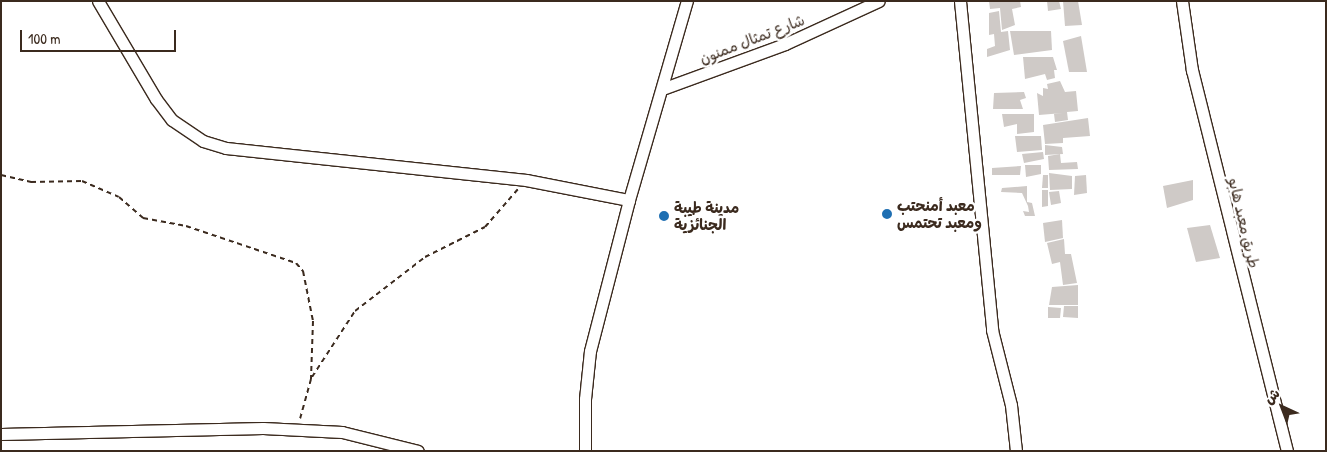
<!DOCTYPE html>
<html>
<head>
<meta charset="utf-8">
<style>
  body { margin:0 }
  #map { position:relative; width:1327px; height:452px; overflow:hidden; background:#fff; font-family:"Patrick Hand","Playpen Sans Arabic",sans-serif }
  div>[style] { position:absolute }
  .building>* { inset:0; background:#cfcac7 }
  .path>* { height:2px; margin-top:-1px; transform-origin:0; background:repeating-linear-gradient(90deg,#3b2a1e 0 5px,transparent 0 9px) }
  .roads { filter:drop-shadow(1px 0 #3b2a1e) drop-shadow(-1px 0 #3b2a1e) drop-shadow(0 1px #3b2a1e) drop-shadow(0 -1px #3b2a1e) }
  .minor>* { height:11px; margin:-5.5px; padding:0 5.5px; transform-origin:5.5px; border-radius:5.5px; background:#fff }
  .dots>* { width:14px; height:14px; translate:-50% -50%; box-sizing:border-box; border:2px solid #fff; border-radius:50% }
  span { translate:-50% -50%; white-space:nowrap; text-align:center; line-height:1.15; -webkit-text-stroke:5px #fff; paint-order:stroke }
  .street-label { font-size:15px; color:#3b2a1e }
  .poi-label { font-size:15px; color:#3b2a1e; font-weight:700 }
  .left { translate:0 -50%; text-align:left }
  .frame { position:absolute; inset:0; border:2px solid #3b2a1e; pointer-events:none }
  .north { position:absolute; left:1257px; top:382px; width:50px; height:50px; -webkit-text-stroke:4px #fff; paint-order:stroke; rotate:317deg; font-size:14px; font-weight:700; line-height:20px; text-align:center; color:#3b2a1e }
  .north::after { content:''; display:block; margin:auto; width:18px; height:22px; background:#3b2a1e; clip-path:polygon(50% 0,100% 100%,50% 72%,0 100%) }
  .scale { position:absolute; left:20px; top:30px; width:156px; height:22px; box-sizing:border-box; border:2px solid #3b2a1e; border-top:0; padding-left:6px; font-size:15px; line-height:18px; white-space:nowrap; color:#3b2a1e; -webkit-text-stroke:4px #fff; paint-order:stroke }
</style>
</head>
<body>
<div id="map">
  <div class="building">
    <div style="clip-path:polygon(989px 1px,1020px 1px,1021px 7px,1012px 9px,1015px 25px,1002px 30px,1000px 8px,990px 9px)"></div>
    <div style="clip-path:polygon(1047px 1px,1059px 1px,1061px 9px,1048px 11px)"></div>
    <div style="clip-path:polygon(1063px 1px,1078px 1px,1082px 25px,1065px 26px)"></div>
    <div style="clip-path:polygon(999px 11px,1001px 32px,1008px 31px,1010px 50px,987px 57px,987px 49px,995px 46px,994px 34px,989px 35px,989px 13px)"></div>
    <div style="clip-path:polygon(1010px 31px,1051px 31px,1052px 50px,1014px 55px)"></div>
    <div style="clip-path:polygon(1081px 36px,1087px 72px,1069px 72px,1063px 41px)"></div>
    <div style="clip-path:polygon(1023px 57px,1053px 57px,1057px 70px,1054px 70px,1055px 78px,1047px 80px,1045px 74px,1025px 79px)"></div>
    <div style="clip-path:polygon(1060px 81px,1065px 92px,1076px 91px,1078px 111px,1067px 112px,1068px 120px,1055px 122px,1054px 114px,1063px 113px,1039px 115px,1037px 93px,1043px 96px,1043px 88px,1048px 89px,1047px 84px)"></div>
    <div style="clip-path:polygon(1024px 92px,1026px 98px,1020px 100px,1023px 109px,993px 109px,994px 93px)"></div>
    <div style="clip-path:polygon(1002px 114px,1034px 114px,1034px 132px,1017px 134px,1017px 124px,1004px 127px)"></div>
    <div style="clip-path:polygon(1088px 118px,1090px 136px,1063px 138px,1063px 143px,1045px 144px,1043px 125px)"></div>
    <div style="clip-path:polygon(1015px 136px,1041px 136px,1042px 150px,1017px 152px)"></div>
    <div style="clip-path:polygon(1045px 145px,1062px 147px,1063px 154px,1045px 155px)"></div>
    <div style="clip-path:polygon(1043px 152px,1044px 159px,1024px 163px,1022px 154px)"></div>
    <div style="clip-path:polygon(1060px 154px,1061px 163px,1077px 162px,1078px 169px,1049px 170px,1048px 156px)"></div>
    <div style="clip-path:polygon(1025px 165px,1041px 165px,1041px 174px,1026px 177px)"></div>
    <div style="clip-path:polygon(1021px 166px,1020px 175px,992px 175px,992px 168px)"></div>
    <div style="clip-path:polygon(1049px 173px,1072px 176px,1072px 189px,1050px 190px)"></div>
    <div style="clip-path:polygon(1043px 175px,1048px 175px,1048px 188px,1042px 188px)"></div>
    <div style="clip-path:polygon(1086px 175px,1087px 193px,1074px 195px,1075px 176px)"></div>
    <div style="clip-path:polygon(1193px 180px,1193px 200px,1167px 208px,1163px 186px)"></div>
    <div style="clip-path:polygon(1027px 186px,1027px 202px,1032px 203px,1035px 216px,1025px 216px,1023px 211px,1029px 212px,1028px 206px,1022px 193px,1001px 192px,1002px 188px)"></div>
    <div style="clip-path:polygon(1042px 190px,1048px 190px,1048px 206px,1042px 207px)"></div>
    <div style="clip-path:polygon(1059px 191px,1061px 203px,1051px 205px,1049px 192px)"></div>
    <div style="clip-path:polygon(1062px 220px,1063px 238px,1045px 242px,1043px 223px)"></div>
    <div style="clip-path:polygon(1210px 225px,1220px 258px,1196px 262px,1187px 228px)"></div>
    <div style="clip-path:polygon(1064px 239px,1065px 254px,1071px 254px,1077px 283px,1063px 285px,1060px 262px,1052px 264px,1047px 243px)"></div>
    <div style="clip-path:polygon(1078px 285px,1078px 305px,1049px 305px,1052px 287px)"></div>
    <div style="clip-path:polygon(1064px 306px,1078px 306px,1078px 318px,1063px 317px)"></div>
    <div style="clip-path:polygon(1048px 307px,1061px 308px,1060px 318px,1048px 318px)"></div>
  </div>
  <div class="path">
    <div style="left:1px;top:175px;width:31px;rotate:13deg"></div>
    <div style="left:31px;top:182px;width:51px;rotate:-1.1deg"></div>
    <div style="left:82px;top:181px;width:40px;rotate:23.4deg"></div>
    <div style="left:119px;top:197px;width:32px;rotate:41deg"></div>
    <div style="left:143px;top:218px;width:44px;rotate:10.5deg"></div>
    <div style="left:186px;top:226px;width:116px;rotate:18.6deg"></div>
    <div style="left:296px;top:263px;width:11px;rotate:49deg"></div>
    <div style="left:303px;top:271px;width:51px;rotate:78.7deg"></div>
    <div style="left:313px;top:321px;width:58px;rotate:92deg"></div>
    <div style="left:311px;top:379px;width:41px;rotate:105.4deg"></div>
    <div style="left:312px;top:377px;width:79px;rotate:-56.9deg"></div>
    <div style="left:355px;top:311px;width:88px;rotate:-37.6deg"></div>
    <div style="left:425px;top:257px;width:67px;rotate:-26.6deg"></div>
    <div style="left:485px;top:227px;width:50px;rotate:-49deg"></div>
  </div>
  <div class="roads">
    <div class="minor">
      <div style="left:98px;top:1px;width:114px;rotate:59.4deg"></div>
      <div style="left:156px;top:99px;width:26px;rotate:53deg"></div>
      <div style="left:172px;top:120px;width:37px;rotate:34deg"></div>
      <div style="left:203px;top:141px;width:24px;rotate:17deg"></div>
      <div style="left:226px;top:148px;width:302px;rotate:6.1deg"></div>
      <div style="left:526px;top:180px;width:105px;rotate:11deg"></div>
      <div style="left:960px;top:1px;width:331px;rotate:84.4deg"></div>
      <div style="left:992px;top:330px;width:77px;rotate:75.8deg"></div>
      <div style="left:1011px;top:405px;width:46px;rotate:83.8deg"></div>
      <div style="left:1182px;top:1px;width:70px;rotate:81.8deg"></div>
      <div style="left:1192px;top:70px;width:393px;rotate:76deg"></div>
      <div style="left:662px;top:89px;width:131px;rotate:-20.1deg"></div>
      <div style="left:785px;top:44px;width:103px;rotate:-24.6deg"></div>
      <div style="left:1px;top:434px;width:262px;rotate:-1.3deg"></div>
      <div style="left:263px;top:428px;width:79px;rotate:2.9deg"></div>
      <div style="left:342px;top:432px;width:78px;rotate:14deg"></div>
      <div style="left:585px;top:451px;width:52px;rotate:-90deg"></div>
      <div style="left:585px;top:399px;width:48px;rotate:-84.1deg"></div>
      <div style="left:590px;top:351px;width:156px;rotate:-75.5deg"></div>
      <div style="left:629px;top:200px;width:207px;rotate:-73.8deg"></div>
    </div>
  </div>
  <div class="dots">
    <div style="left:887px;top:214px;background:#1f6fb2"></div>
    <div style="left:664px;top:216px;background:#1f6fb2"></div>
  </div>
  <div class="street-label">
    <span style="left:752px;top:39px;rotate:-21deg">شارع تمثال ممنون</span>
    <span style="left:1244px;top:223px;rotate:77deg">طريق معبد هابو</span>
  </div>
  <div class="poi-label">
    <span class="left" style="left:897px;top:214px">معبد أمنحتب<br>ومعبد تحتمس</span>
    <span class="left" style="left:674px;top:216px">مدينة طيبة<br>الجنائزية</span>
  </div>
  <div class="frame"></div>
  <div class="north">ش</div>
  <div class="scale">100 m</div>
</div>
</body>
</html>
